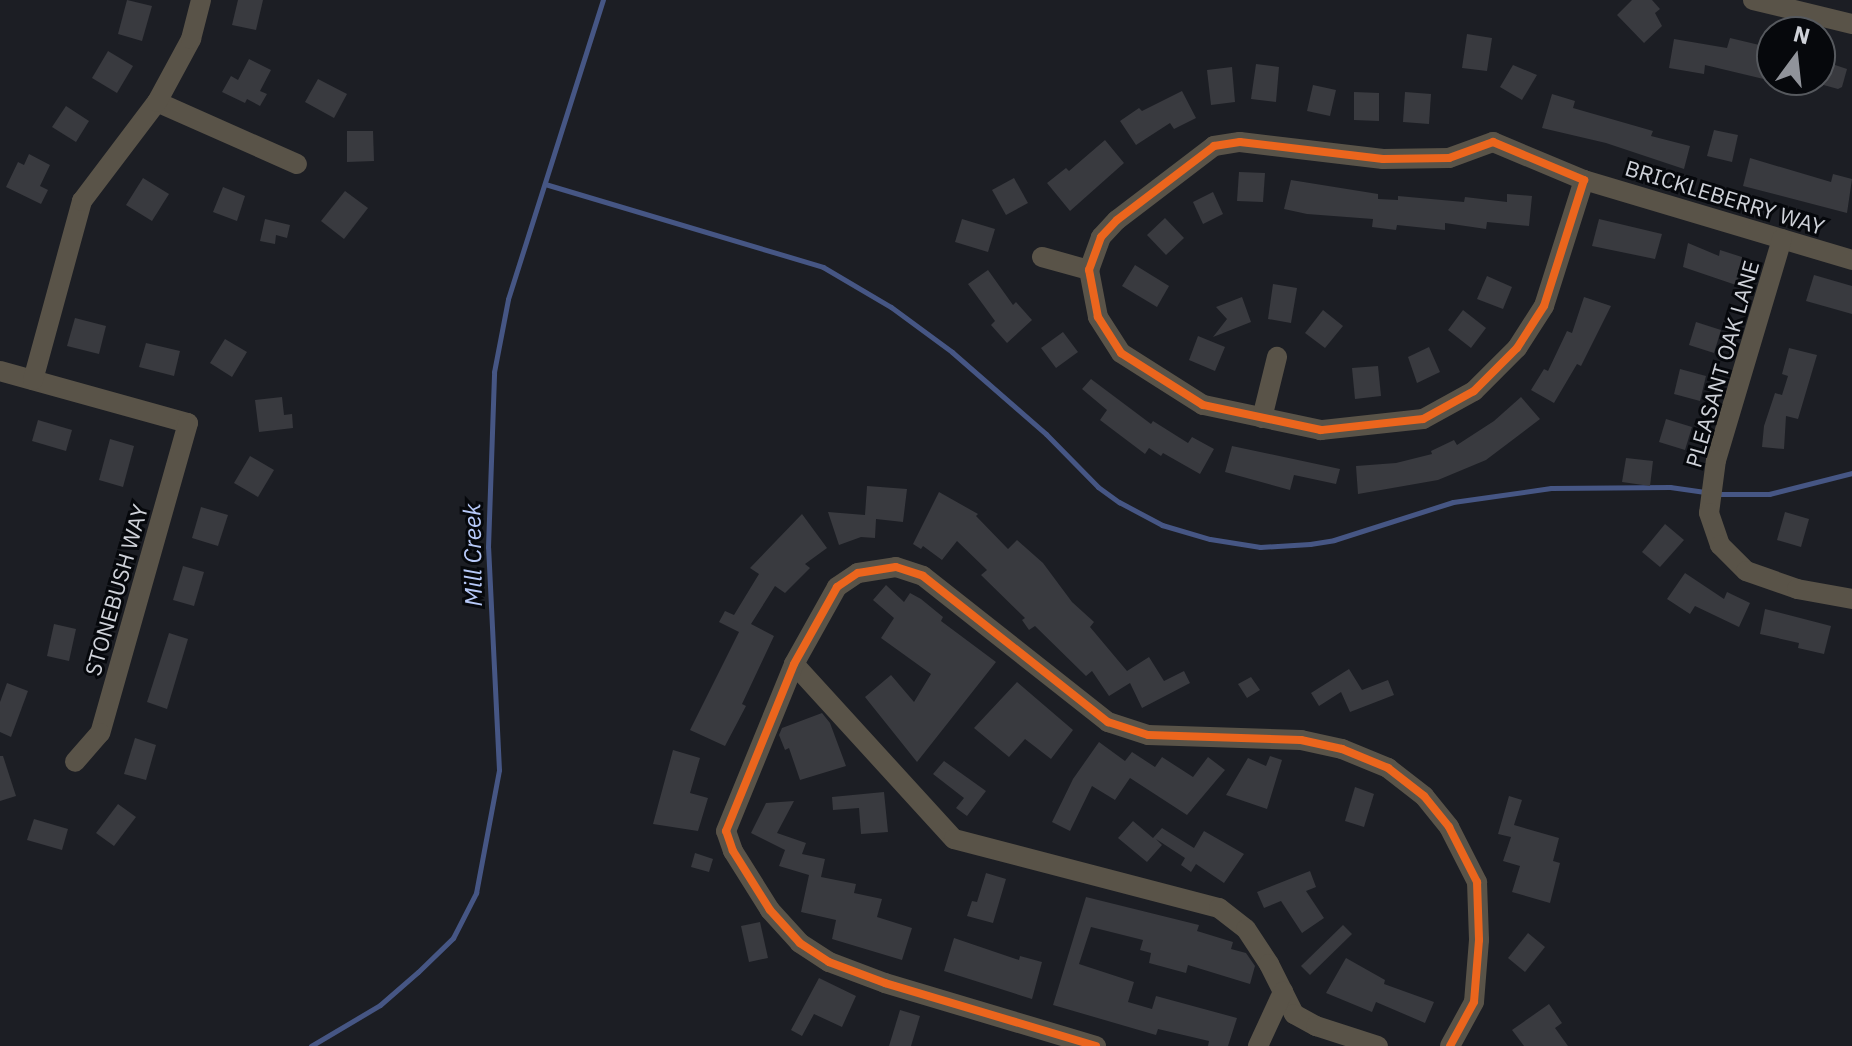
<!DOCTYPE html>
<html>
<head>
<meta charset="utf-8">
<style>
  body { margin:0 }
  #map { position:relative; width:1852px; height:1046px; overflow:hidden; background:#1c1e24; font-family:"IBM Plex Sans",sans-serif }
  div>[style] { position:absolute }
  .stream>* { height:5px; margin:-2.5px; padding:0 2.5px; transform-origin:2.5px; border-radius:2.5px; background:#465684 }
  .building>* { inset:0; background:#393a3f }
  .minor>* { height:20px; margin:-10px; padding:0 10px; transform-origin:10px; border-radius:10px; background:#595348 }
  .cycleway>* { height:8px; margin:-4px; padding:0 4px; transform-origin:4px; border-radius:4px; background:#eb651d }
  span { translate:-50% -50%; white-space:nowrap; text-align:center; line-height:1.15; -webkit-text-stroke:6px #06080c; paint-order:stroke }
  .street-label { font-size:22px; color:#cfd2d9 }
  .water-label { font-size:24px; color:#b8caf9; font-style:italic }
  .north { position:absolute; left:1756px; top:16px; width:80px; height:80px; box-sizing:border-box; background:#06080c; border:2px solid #56595e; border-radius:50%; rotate:15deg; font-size:22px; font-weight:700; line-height:32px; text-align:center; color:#cfd2d9 }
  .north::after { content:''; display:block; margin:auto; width:28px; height:36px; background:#90939a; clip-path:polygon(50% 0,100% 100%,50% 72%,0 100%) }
</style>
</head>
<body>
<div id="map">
  <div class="stream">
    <div style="left:545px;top:184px;width:290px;rotate:16.6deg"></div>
    <div style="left:823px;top:267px;width:79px;rotate:30.5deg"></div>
    <div style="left:891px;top:307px;width:76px;rotate:36.4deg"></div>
    <div style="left:952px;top:352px;width:125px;rotate:41.1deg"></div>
    <div style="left:1046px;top:434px;width:74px;rotate:45.5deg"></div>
    <div style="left:1098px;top:487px;width:26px;rotate:36deg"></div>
    <div style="left:1119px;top:502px;width:49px;rotate:28.1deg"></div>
    <div style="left:1162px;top:525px;width:50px;rotate:16.3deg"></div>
    <div style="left:1210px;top:539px;width:51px;rotate:9.1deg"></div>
    <div style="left:1260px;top:547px;width:50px;rotate:-3.4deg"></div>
    <div style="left:1310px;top:544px;width:24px;rotate:-9deg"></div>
    <div style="left:1334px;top:540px;width:125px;rotate:-17.7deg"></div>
    <div style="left:1453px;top:502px;width:99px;rotate:-8.1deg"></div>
    <div style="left:1551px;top:488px;width:119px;rotate:-0.5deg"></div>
    <div style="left:1670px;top:487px;width:37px;rotate:8deg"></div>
    <div style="left:1717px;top:494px;width:52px"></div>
    <div style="left:1769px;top:494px;width:86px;rotate:-14.2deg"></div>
    <div style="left:311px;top:1046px;width:80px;rotate:-30.7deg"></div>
    <div style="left:380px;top:1005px;width:50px;rotate:-41deg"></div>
    <div style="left:418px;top:972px;width:49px;rotate:-44.2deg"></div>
    <div style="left:453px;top:938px;width:51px;rotate:-62.9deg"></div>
    <div style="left:476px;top:893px;width:125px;rotate:-79.4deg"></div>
    <div style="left:499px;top:770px;width:223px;rotate:-92.8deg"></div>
    <div style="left:488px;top:547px;width:175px;rotate:-88deg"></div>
    <div style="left:494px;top:372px;width:74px;rotate:-79.1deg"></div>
    <div style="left:508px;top:299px;width:314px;rotate:-72.4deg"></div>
  </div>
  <div class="building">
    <div style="clip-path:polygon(127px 0,152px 6px,142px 41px,118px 34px)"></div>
    <div style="clip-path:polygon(238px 0,263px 0,256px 30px,232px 25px)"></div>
    <div style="clip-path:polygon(1632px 0,1652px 0,1660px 9px,1655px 13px,1662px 26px,1644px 43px,1617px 15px)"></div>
    <div style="clip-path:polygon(1467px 34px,1492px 38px,1487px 71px,1462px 68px)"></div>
    <div style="clip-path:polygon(1730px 38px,1772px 48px,1772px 81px,1705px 65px,1704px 74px,1669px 68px,1674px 39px,1727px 48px)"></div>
    <div style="clip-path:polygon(108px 51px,133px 66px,117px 93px,92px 78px)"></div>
    <div style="clip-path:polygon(249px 59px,271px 70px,260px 91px,267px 94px,260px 106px,247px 99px,245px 103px,222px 92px,231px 76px,238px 80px)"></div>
    <div style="clip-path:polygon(1820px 60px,1847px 69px,1842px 87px,1838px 89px,1820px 84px)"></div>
    <div style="clip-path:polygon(1256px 64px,1279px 67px,1276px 102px,1251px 99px)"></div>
    <div style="clip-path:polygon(1513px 65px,1537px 75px,1522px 100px,1500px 87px)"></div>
    <div style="clip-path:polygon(1232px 67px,1235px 102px,1211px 105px,1207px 70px)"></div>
    <div style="clip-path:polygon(318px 79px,347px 94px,334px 118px,305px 102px)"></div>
    <div style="clip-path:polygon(1313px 85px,1336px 90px,1330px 116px,1307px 111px)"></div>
    <div style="clip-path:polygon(1182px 91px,1196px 118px,1174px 129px,1170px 123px,1136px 145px,1120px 121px,1139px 108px,1142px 111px)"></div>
    <div style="clip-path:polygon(1354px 92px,1379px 93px,1379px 121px,1354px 120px)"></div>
    <div style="clip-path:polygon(1405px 92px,1431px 94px,1429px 124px,1403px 122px)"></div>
    <div style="clip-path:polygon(1552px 94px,1575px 101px,1573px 108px,1653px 131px,1651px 136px,1690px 146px,1684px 169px,1606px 143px,1542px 128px)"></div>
    <div style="clip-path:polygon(66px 106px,89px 121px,76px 142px,52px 127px)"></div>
    <div style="clip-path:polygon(1714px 130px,1738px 135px,1732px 162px,1707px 156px)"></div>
    <div style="clip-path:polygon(347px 131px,373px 131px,374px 161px,347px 162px)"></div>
    <div style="clip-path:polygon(1105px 140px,1124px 163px,1070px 211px,1047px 183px,1066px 168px,1069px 171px)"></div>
    <div style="clip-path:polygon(29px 154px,50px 165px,40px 186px,48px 190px,41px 204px,6px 187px,18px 162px,24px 165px)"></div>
    <div style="clip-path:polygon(1750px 158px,1831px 182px,1833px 174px,1852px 179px,1847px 213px,1743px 186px)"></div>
    <div style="clip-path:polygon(1239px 172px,1265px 173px,1263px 202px,1237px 201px)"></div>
    <div style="clip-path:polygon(143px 178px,169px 194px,152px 221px,126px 205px)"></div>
    <div style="clip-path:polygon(1014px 178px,1028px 203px,1006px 215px,992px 190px)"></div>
    <div style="clip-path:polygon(1291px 180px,1378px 194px,1378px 199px,1398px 200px,1398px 196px,1464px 202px,1465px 197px,1507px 202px,1507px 194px,1532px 196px,1529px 226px,1487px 222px,1486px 229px,1445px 223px,1445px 230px,1397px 225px,1396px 230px,1372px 227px,1373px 219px,1307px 214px,1284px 209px)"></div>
    <div style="clip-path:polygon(223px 187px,245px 196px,237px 221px,213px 212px)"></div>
    <div style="clip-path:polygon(345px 191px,368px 208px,344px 239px,321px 221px)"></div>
    <div style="clip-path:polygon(1213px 192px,1223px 214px,1203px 224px,1193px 202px)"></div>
    <div style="clip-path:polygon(1165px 218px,1184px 238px,1166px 255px,1147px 235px)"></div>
    <div style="clip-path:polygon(265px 219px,290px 225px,287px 238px,276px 235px,275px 244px,260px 241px)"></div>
    <div style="clip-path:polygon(962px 219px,995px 229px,988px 252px,955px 242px)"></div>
    <div style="clip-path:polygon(1599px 219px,1662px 234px,1655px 259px,1592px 246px)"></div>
    <div style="clip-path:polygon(1688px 243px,1719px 256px,1720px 250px,1745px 258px,1736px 285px,1683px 267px)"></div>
    <div style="clip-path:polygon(1135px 265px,1169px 286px,1157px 307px,1122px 286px)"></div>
    <div style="clip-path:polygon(988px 270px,1013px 305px,1016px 302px,1032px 320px,1007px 343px,991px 325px,995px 321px,968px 284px)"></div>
    <div style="clip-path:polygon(1814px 275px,1852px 286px,1852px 314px,1806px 301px)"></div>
    <div style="clip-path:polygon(1487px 276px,1512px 287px,1503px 309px,1477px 299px)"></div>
    <div style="clip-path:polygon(1273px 284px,1297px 288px,1291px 323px,1268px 319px)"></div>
    <div style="clip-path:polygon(1242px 297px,1251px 322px,1213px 337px,1227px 319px,1216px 307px)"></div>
    <div style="clip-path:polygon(1584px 297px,1611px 306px,1581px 366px,1577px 364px,1554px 403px,1531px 390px,1544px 369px,1548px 371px,1567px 331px,1572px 333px)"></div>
    <div style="clip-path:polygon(1323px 310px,1343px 326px,1325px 348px,1305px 333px)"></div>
    <div style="clip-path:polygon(1463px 310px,1486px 328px,1471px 348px,1448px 330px)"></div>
    <div style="clip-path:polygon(75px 318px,106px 326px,99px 354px,67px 346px)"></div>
    <div style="clip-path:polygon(1696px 322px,1721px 330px,1714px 353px,1689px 345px)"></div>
    <div style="clip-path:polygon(1063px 332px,1078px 352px,1056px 368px,1041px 348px)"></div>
    <div style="clip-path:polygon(1198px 336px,1225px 347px,1215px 371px,1189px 360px)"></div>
    <div style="clip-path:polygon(225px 339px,247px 352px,232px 377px,210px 363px)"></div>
    <div style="clip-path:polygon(146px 343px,180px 351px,174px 376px,139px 367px)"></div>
    <div style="clip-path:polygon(1429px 347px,1440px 372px,1417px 383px,1408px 357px)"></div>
    <div style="clip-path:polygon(1789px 348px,1817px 355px,1798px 419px,1786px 416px,1784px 449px,1762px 447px,1764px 426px,1775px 393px,1782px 395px,1788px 376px,1782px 374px)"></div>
    <div style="clip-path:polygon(1378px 366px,1381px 396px,1355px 399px,1352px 368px)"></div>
    <div style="clip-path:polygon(1680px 369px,1706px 376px,1700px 401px,1674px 394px)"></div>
    <div style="clip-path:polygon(1091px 379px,1151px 424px,1153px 421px,1188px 443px,1192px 437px,1214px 449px,1200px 474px,1163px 453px,1161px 456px,1149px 448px,1145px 454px,1100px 420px,1107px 410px,1082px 389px)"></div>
    <div style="clip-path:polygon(282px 397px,284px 415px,292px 414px,293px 428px,259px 432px,255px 400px)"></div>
    <div style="clip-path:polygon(1521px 397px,1540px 419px,1486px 460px,1438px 480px,1358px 494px,1356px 466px,1396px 463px,1432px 454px,1431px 451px,1454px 440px,1457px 445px,1494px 421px)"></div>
    <div style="clip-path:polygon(1666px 419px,1692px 427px,1685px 450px,1659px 442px)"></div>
    <div style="clip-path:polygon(38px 420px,72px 430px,66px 451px,32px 441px)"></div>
    <div style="clip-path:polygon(110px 439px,134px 446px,123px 487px,99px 480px)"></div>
    <div style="clip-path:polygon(1232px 446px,1340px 469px,1336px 484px,1294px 475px,1290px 490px,1225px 472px)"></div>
    <div style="clip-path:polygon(250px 456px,274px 470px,258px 497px,234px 483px)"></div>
    <div style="clip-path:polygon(1626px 458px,1653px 461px,1650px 486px,1622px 482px)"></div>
    <div style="clip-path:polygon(867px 486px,907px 489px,903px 522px,876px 519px,875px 538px,861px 537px,839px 545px,828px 512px,865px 515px)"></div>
    <div style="clip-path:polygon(939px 492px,978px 514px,976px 516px,1008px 549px,1017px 540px,1043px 563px,1072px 602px,1094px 622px,1090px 627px,1127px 671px,1149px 657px,1164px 681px,1184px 671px,1190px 683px,1142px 708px,1130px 683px,1109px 696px,1092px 671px,1086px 676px,1035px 626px,1029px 630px,1022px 620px,1025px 618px,981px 575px,987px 570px,957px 541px,942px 560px,923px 546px,921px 549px,913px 544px)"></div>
    <div style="clip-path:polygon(201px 507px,228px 515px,218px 546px,192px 538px)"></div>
    <div style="clip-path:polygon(1785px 512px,1809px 519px,1801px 547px,1777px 540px)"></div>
    <div style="clip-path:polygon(802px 514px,827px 548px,805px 564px,810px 568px,785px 593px,775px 586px,751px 624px,774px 636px,742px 704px,746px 706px,725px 746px,690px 730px,739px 632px,719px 622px,725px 611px,734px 615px,759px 574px,750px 568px)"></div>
    <div style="clip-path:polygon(1665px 524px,1684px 540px,1660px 567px,1642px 552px)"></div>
    <div style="clip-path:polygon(183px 566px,204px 572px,194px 606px,173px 600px)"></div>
    <div style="clip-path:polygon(1685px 573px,1724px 599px,1727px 592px,1750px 603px,1739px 627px,1695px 606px,1690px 614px,1667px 599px)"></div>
    <div style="clip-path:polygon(886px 585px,904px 602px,910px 593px,921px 599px,943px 617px,941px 621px,996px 662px,917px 762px,865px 697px,891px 675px,914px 702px,931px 674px,881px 638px,894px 618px,873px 600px)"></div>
    <div style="clip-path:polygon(1765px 609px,1831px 626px,1824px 654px,1798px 648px,1799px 643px,1760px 634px)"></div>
    <div style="clip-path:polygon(54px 624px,76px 629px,69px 661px,47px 656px)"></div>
    <div style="clip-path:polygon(169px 633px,188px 639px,167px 709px,147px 702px)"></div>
    <div style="clip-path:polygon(1349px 669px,1362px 690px,1388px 680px,1394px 695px,1350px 712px,1341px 692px,1319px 706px,1311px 693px)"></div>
    <div style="clip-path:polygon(1251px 677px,1260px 690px,1247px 698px,1238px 684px)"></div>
    <div style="clip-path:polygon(1017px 682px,1073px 730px,1051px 759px,1025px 739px,1009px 757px,974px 728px)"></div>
    <div style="clip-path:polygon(7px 683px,28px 691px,11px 737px,0 732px,0 702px)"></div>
    <div style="clip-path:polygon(822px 713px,830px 723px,846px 766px,800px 780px,789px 748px,785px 750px,779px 735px,782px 728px)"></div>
    <div style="clip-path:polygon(135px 738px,156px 745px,146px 780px,124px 774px)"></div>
    <div style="clip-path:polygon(1099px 742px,1125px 761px,1132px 752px,1155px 767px,1162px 757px,1193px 777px,1208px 757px,1225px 770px,1187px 815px,1130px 778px,1115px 800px,1092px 786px,1070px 831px,1052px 822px,1073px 779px)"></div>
    <div style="clip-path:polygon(673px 750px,700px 758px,690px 793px,708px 798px,698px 831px,653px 824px)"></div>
    <div style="clip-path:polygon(0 756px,3px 756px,16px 796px,0 801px)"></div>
    <div style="clip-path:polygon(1270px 756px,1282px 760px,1267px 809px,1226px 795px,1248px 758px,1266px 766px)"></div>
    <div style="clip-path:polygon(944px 761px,986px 791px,967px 816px,956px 808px,964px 798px,933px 774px)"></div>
    <div style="clip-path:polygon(1355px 787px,1374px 794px,1364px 827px,1345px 821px)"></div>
    <div style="clip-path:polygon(884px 792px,888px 832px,861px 834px,859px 808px,833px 810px,832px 797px)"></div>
    <div style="clip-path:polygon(1509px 796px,1522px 800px,1514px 825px,1559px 838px,1553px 861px,1560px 863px,1550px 903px,1512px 892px,1520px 866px,1503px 861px,1511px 837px,1498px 834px)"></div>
    <div style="clip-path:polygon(794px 801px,777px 833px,806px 843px,802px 854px,825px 859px,821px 877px,856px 884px,854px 893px,882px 899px,877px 917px,912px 928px,902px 960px,832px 939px,836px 920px,801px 912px,809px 875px,779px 866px,785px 850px,751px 833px,766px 803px)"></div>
    <div style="clip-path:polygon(118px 804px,136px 817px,114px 846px,96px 833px)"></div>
    <div style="clip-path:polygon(34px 819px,68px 829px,62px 850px,27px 840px)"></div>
    <div style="clip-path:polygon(1133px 821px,1153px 838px,1162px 828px,1194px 848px,1204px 831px,1244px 854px,1224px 883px,1196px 864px,1191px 872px,1181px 865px,1185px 858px,1156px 839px,1162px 845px,1147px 862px,1118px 838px)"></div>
    <div style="clip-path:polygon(695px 853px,713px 859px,709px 872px,691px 867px)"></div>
    <div style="clip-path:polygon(1310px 871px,1316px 887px,1306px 891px,1324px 918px,1302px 933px,1281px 901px,1264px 908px,1257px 892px)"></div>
    <div style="clip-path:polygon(986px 873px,1006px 879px,993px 923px,967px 916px,972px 901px,977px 902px)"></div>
    <div style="clip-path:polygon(1086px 897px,1199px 925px,1197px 931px,1233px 942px,1231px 949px,1246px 953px,1255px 966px,1250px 984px,1188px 965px,1186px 973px,1149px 963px,1151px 953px,1140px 950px,1143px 940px,1091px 927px,1079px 964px,1134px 982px,1128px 1002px,1152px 1009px,1156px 996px,1237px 1018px,1228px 1046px,1208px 1046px,1209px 1041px,1158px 1029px,1156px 1035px,1053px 1005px)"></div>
    <div style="clip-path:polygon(760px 922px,768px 958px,749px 962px,741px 926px)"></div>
    <div style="clip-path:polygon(1343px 925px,1352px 934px,1310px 975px,1301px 966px)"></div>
    <div style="clip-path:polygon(1528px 933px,1545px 947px,1525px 972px,1508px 958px)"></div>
    <div style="clip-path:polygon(954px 938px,1019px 960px,1020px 956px,1042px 962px,1032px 999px,944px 971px)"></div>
    <div style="clip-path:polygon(1346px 958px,1385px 980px,1384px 984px,1434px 1002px,1425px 1023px,1376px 1002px,1372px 1012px,1326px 993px)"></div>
    <div style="clip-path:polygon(819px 978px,856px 996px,842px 1027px,814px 1014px,802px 1036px,791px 1030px)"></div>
    <div style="clip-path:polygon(1549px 1004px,1562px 1023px,1555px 1028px,1568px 1046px,1524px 1046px,1512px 1030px)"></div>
    <div style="clip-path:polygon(900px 1010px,920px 1016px,911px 1046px,889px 1046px)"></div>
  </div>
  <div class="minor">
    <div style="left:1753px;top:0;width:102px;rotate:13.6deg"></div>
    <div style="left:157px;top:102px;width:153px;rotate:23.9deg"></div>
    <div style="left:1240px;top:142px;width:144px;rotate:6.8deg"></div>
    <div style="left:1383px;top:159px;width:66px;rotate:-0.9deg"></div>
    <div style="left:1449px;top:158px;width:47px;rotate:-20deg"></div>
    <div style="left:1493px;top:142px;width:99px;rotate:22.7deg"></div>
    <div style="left:1584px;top:180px;width:132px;rotate:107.6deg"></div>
    <div style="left:1544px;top:306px;width:50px;rotate:122.7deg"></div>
    <div style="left:1517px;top:348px;width:61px;rotate:135deg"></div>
    <div style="left:1474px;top:391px;width:58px;rotate:151.2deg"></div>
    <div style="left:1423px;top:419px;width:103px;rotate:173.8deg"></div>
    <div style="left:1321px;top:430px;width:121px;rotate:-168deg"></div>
    <div style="left:1203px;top:405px;width:97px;rotate:-147.6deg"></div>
    <div style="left:1121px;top:353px;width:43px;rotate:-122.6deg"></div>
    <div style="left:1098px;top:317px;width:48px;rotate:-100.8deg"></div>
    <div style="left:1089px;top:270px;width:35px;rotate:-70deg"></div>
    <div style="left:1101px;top:237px;width:23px;rotate:-47deg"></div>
    <div style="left:1117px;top:220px;width:122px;rotate:-37.3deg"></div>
    <div style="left:1214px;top:146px;width:26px;rotate:-9deg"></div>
    <div style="left:1584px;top:180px;width:280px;rotate:16.6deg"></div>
    <div style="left:1782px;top:239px;width:231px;rotate:106.6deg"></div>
    <div style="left:1716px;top:460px;width:53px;rotate:97.5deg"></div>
    <div style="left:1709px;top:513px;width:34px;rotate:71deg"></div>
    <div style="left:1720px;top:545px;width:37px;rotate:45deg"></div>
    <div style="left:1746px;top:571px;width:54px;rotate:19.4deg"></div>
    <div style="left:1797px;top:589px;width:56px;rotate:10.3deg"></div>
    <div style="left:1042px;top:257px;width:49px;rotate:15.5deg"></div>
    <div style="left:0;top:371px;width:195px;rotate:15.5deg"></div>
    <div style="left:188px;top:423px;width:322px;rotate:105.8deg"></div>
    <div style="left:100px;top:733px;width:38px;rotate:131deg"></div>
    <div style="left:33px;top:380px;width:186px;rotate:-74.7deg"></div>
    <div style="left:82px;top:201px;width:124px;rotate:-52.9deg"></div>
    <div style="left:157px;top:102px;width:72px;rotate:-61.6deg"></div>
    <div style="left:191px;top:39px;width:40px;rotate:-75.6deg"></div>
    <div style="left:1262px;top:418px;width:63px;rotate:-76.2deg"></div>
    <div style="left:794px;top:664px;width:237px;rotate:47.6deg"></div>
    <div style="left:954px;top:839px;width:274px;rotate:14.6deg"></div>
    <div style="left:1219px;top:908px;width:34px;rotate:38deg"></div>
    <div style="left:1246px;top:929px;width:42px;rotate:56.7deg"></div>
    <div style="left:1269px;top:964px;width:56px;rotate:63.4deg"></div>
    <div style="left:1294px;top:1014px;width:25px;rotate:29deg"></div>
    <div style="left:1316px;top:1026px;width:65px;rotate:17.9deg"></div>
    <div style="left:1096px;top:1046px;width:220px;rotate:-163.4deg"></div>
    <div style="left:885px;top:983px;width:60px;rotate:-159.4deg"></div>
    <div style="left:829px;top:962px;width:35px;rotate:-147deg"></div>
    <div style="left:800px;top:943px;width:45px;rotate:-132.3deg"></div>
    <div style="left:770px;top:910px;width:70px;rotate:-122.1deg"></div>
    <div style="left:733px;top:851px;width:21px;rotate:-109deg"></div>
    <div style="left:726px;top:831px;width:180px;rotate:-67.8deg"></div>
    <div style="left:794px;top:664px;width:88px;rotate:-60.8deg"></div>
    <div style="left:837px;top:587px;width:25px;rotate:-34deg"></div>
    <div style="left:858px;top:573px;width:38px;rotate:-9deg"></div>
    <div style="left:896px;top:567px;width:28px;rotate:18deg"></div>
    <div style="left:923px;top:576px;width:236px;rotate:38.3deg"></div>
    <div style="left:1108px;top:722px;width:42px;rotate:18deg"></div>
    <div style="left:1148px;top:735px;width:153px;rotate:1.9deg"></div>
    <div style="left:1301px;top:740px;width:42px;rotate:12.4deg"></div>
    <div style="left:1342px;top:749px;width:50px;rotate:22.4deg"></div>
    <div style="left:1388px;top:768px;width:46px;rotate:37.9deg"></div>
    <div style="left:1424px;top:796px;width:40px;rotate:51deg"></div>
    <div style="left:1449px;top:827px;width:62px;rotate:63deg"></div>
    <div style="left:1477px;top:882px;width:58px;rotate:88deg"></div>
    <div style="left:1479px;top:940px;width:62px;rotate:94.6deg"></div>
    <div style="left:1474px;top:1002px;width:50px;rotate:118.6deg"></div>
    <div style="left:1258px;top:1046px;width:60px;rotate:-65.2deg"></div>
  </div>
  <div class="cycleway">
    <div style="left:1240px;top:142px;width:144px;rotate:6.8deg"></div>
    <div style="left:1383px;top:159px;width:66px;rotate:-0.9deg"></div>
    <div style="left:1449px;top:158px;width:47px;rotate:-20deg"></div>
    <div style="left:1493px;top:142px;width:99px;rotate:22.7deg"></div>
    <div style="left:1584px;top:180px;width:132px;rotate:107.6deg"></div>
    <div style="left:1544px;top:306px;width:50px;rotate:122.7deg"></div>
    <div style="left:1517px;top:348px;width:61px;rotate:135deg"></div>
    <div style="left:1474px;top:391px;width:58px;rotate:151.2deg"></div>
    <div style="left:1423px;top:419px;width:103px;rotate:173.8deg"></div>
    <div style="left:1321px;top:430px;width:121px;rotate:-168deg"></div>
    <div style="left:1203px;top:405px;width:97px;rotate:-147.6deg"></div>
    <div style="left:1121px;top:353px;width:43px;rotate:-122.6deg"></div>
    <div style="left:1098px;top:317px;width:48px;rotate:-100.8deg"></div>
    <div style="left:1089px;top:270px;width:35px;rotate:-70deg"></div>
    <div style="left:1101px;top:237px;width:23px;rotate:-47deg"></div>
    <div style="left:1117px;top:220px;width:122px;rotate:-37.3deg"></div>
    <div style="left:1214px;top:146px;width:26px;rotate:-9deg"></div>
    <div style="left:1096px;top:1046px;width:220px;rotate:-163.4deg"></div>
    <div style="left:885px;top:983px;width:60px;rotate:-159.4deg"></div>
    <div style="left:829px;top:962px;width:35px;rotate:-147deg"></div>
    <div style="left:800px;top:943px;width:45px;rotate:-132.3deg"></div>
    <div style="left:770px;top:910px;width:70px;rotate:-122.1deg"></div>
    <div style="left:733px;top:851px;width:21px;rotate:-109deg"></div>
    <div style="left:726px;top:831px;width:180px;rotate:-67.8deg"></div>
    <div style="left:794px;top:664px;width:88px;rotate:-60.8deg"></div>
    <div style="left:837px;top:587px;width:25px;rotate:-34deg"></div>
    <div style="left:858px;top:573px;width:38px;rotate:-9deg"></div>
    <div style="left:896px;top:567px;width:28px;rotate:18deg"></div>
    <div style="left:923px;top:576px;width:236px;rotate:38.3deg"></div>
    <div style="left:1108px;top:722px;width:42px;rotate:18deg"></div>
    <div style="left:1148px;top:735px;width:153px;rotate:1.9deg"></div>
    <div style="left:1301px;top:740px;width:42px;rotate:12.4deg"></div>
    <div style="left:1342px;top:749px;width:50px;rotate:22.4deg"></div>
    <div style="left:1388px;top:768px;width:46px;rotate:37.9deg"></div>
    <div style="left:1424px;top:796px;width:40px;rotate:51deg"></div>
    <div style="left:1449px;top:827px;width:62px;rotate:63deg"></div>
    <div style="left:1477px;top:882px;width:58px;rotate:88deg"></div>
    <div style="left:1479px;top:940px;width:62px;rotate:94.6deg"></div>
    <div style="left:1474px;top:1002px;width:50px;rotate:118.6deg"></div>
  </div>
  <div class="street-label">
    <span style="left:1725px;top:197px;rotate:17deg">BRICKLEBERRY WAY</span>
    <span style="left:1722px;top:364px;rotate:-74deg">PLEASANT OAK LANE</span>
    <span style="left:116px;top:590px;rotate:-74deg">STONEBUSH WAY</span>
  </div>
  <div class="water-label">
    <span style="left:473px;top:555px;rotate:-91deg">Mill Creek</span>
  </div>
  <div class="north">N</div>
</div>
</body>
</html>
